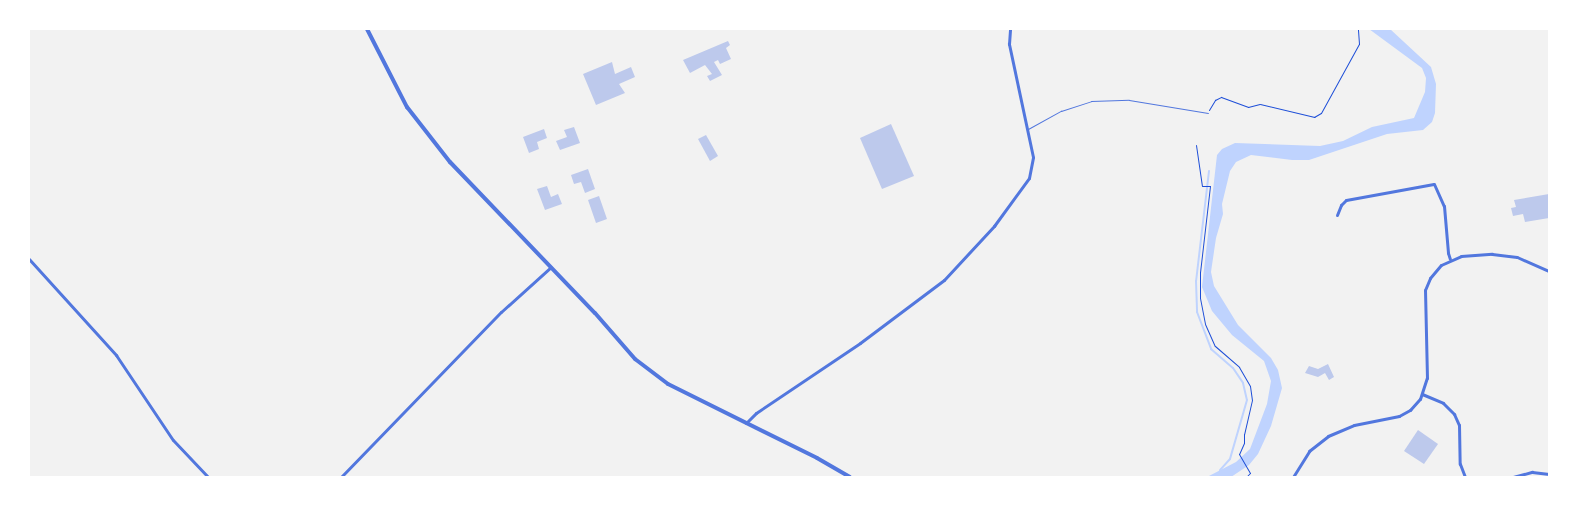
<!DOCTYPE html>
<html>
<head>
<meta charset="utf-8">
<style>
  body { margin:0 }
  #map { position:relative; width:1578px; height:506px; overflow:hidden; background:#f2f2f2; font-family:"Roboto Condensed",sans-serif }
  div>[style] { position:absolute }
  .water>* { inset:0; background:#bfd3fe }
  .stream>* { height:2px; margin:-1px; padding:0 1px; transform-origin:1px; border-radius:1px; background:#bfd3fe }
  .building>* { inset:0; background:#bdc9ec }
  .path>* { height:1px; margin:-0.5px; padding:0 0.5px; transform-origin:0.5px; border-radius:0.5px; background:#1d4ed8 }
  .service>* { height:1px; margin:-0.5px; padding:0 0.5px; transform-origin:0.5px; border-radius:0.5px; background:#5277de }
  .minor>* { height:3px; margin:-1.5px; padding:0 1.5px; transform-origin:1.5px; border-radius:1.5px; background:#5277de }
  .tertiary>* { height:4px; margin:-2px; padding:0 2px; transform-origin:2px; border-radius:2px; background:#5277de }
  span { translate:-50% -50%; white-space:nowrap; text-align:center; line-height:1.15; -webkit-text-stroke:4.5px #fff; paint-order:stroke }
  .frame { position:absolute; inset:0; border:30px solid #fff; pointer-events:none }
</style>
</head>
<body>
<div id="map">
  <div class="water">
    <div style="clip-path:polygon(1369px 29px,1390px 29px,1431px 67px,1436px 84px,1435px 113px,1432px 122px,1423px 130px,1387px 134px,1309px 160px,1292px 160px,1251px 155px,1236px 162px,1230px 171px,1222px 204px,1223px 214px,1216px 238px,1211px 272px,1214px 286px,1238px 325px,1271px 358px,1278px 370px,1282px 388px,1271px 426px,1258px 454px,1249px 465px,1231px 477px,1207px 477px,1236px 462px,1250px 449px,1267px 404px,1271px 381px,1264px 361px,1232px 335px,1212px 311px,1202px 287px,1217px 155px,1222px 149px,1235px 143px,1320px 146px,1343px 141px,1372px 127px,1414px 118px,1425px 92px,1426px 78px,1422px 68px)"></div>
  </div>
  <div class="stream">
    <div style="left:1209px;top:171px;width:111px;rotate:96.7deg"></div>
    <div style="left:1196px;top:281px;width:31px;rotate:88deg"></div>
    <div style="left:1197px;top:312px;width:40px;rotate:69deg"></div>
    <div style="left:1211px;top:349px;width:29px;rotate:41deg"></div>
    <div style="left:1233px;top:368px;width:18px;rotate:56deg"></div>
    <div style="left:1243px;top:383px;width:17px;rotate:77deg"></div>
    <div style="left:1247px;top:400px;width:61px;rotate:106.1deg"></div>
    <div style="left:1230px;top:459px;width:15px;rotate:132deg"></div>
  </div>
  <div class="building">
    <div style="clip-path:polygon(728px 41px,730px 45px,726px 48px,731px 59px,720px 64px,718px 60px,714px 62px,722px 75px,710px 81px,707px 76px,712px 74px,705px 65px,690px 73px,683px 60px)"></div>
    <div style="clip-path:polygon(612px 62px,615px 74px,631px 67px,635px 77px,619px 84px,625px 93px,596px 105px,583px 74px)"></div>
    <div style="clip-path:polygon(891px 124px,914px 176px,882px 189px,860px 138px)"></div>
    <div style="clip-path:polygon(574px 127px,580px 143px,560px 150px,556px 141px,567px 137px,564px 130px)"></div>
    <div style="clip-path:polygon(544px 129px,547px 138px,537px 142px,539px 149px,529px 153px,523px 137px)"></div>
    <div style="clip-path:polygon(706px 135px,718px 156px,710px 161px,698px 139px)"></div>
    <div style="clip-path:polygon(588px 169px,595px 189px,585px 193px,581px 182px,574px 184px,571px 175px)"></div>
    <div style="clip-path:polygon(547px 186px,551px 197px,558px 194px,562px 204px,545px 210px,537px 189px)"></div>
    <div style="clip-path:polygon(1549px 194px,1549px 218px,1525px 222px,1523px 214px,1513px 216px,1511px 208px,1516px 207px,1514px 200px)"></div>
    <div style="clip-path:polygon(599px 196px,607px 219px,596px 223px,588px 200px)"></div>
    <div style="clip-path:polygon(1328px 364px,1334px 377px,1329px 380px,1325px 373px,1318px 377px,1305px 373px,1309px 366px,1318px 369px)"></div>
    <div style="clip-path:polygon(1418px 430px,1438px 444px,1424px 464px,1404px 451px)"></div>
  </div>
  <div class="path">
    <div style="left:1209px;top:110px;width:12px;rotate:-59deg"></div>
    <div style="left:1215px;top:100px;width:7px;rotate:-27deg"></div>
    <div style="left:1221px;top:97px;width:29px;rotate:20deg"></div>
    <div style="left:1248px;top:107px;width:12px;rotate:-14deg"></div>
    <div style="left:1260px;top:104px;width:56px;rotate:13.5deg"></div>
    <div style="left:1314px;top:117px;width:8px;rotate:-30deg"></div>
    <div style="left:1321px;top:113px;width:79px;rotate:-61.2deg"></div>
    <div style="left:1359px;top:44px;width:15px;rotate:-94deg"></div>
    <div style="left:1196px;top:145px;width:41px;rotate:81.7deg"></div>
    <div style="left:1202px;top:186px;width:8px"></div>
    <div style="left:1210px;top:186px;width:87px;rotate:96.6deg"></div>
    <div style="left:1200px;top:272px;width:26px;rotate:90deg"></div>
    <div style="left:1200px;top:298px;width:26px;rotate:79deg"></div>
    <div style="left:1205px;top:324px;width:24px;rotate:66deg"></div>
    <div style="left:1215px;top:346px;width:32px;rotate:41deg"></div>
    <div style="left:1239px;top:367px;width:22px;rotate:60deg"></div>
    <div style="left:1250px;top:386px;width:14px;rotate:82deg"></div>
    <div style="left:1252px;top:400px;width:35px;rotate:103deg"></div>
    <div style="left:1244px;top:434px;width:9px;rotate:90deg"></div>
    <div style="left:1244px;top:443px;width:12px;rotate:114deg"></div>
    <div style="left:1239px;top:454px;width:22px;rotate:60deg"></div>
    <div style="left:1250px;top:473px;width:6px;rotate:135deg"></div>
  </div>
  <div class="service">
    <div style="left:1028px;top:129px;width:38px;rotate:-29deg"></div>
    <div style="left:1061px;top:111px;width:32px;rotate:-18deg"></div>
    <div style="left:1091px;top:101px;width:38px;rotate:-2deg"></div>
    <div style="left:1129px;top:100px;width:80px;rotate:9.3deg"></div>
  </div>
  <div class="minor">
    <div style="left:1337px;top:215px;width:11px;rotate:-68deg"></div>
    <div style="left:1341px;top:205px;width:7px;rotate:-45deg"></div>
    <div style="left:1346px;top:200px;width:89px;rotate:-10.3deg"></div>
    <div style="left:1434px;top:184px;width:24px;rotate:66deg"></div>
    <div style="left:1444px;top:206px;width:47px;rotate:85.1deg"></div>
    <div style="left:1448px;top:253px;width:6px;rotate:72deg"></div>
    <div style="left:29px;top:259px;width:130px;rotate:47.8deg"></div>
    <div style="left:116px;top:355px;width:102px;rotate:56.2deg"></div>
    <div style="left:173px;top:440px;width:51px;rotate:46.6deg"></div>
    <div style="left:1422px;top:394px;width:23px;rotate:23deg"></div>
    <div style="left:1443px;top:403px;width:16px;rotate:45deg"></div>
    <div style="left:1454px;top:414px;width:12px;rotate:66deg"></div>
    <div style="left:1459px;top:425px;width:39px;rotate:89deg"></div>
    <div style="left:1460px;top:464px;width:14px;rotate:69deg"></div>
    <div style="left:746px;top:423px;width:14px;rotate:-45deg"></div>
    <div style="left:756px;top:413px;width:125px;rotate:-33.9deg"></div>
    <div style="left:860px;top:343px;width:105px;rotate:-36.9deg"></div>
    <div style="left:944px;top:280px;width:74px;rotate:-47.2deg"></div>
    <div style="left:994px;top:226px;width:59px;rotate:-53.9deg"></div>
    <div style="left:1029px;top:178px;width:21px;rotate:-79deg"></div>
    <div style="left:1033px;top:157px;width:116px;rotate:-102deg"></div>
    <div style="left:1009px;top:44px;width:15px;rotate:-86deg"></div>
    <div style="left:341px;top:477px;width:230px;rotate:-45.9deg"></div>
    <div style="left:501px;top:312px;width:67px;rotate:-42deg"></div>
    <div style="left:1293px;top:477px;width:31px;rotate:-58deg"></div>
    <div style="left:1309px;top:451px;width:24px;rotate:-38deg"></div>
    <div style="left:1328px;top:436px;width:28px;rotate:-23deg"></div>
    <div style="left:1354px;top:425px;width:46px;rotate:-11.3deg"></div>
    <div style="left:1399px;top:416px;width:13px;rotate:-29deg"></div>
    <div style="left:1410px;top:410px;width:15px;rotate:-48deg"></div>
    <div style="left:1420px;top:399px;width:22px;rotate:-72deg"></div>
    <div style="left:1427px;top:378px;width:88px;rotate:-91.3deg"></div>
    <div style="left:1425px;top:290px;width:13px;rotate:-67deg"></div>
    <div style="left:1430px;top:278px;width:17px;rotate:-50deg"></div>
    <div style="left:1441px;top:265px;width:22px;rotate:-24deg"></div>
    <div style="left:1461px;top:256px;width:31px;rotate:-4deg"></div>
    <div style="left:1492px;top:254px;width:25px;rotate:7deg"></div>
    <div style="left:1517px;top:257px;width:35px;rotate:24deg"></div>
    <div style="left:1513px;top:477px;width:20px;rotate:-15deg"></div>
    <div style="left:1532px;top:472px;width:17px;rotate:7deg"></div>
  </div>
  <div class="tertiary">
    <div style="left:367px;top:29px;width:88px;rotate:62.9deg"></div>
    <div style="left:407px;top:107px;width:70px;rotate:52deg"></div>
    <div style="left:450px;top:162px;width:209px;rotate:46.2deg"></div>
    <div style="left:595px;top:313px;width:61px;rotate:49deg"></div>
    <div style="left:635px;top:359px;width:41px;rotate:37.1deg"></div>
    <div style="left:668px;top:384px;width:166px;rotate:26.4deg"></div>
    <div style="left:817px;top:458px;width:38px;rotate:30deg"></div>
  </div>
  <div class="frame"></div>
</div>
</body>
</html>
